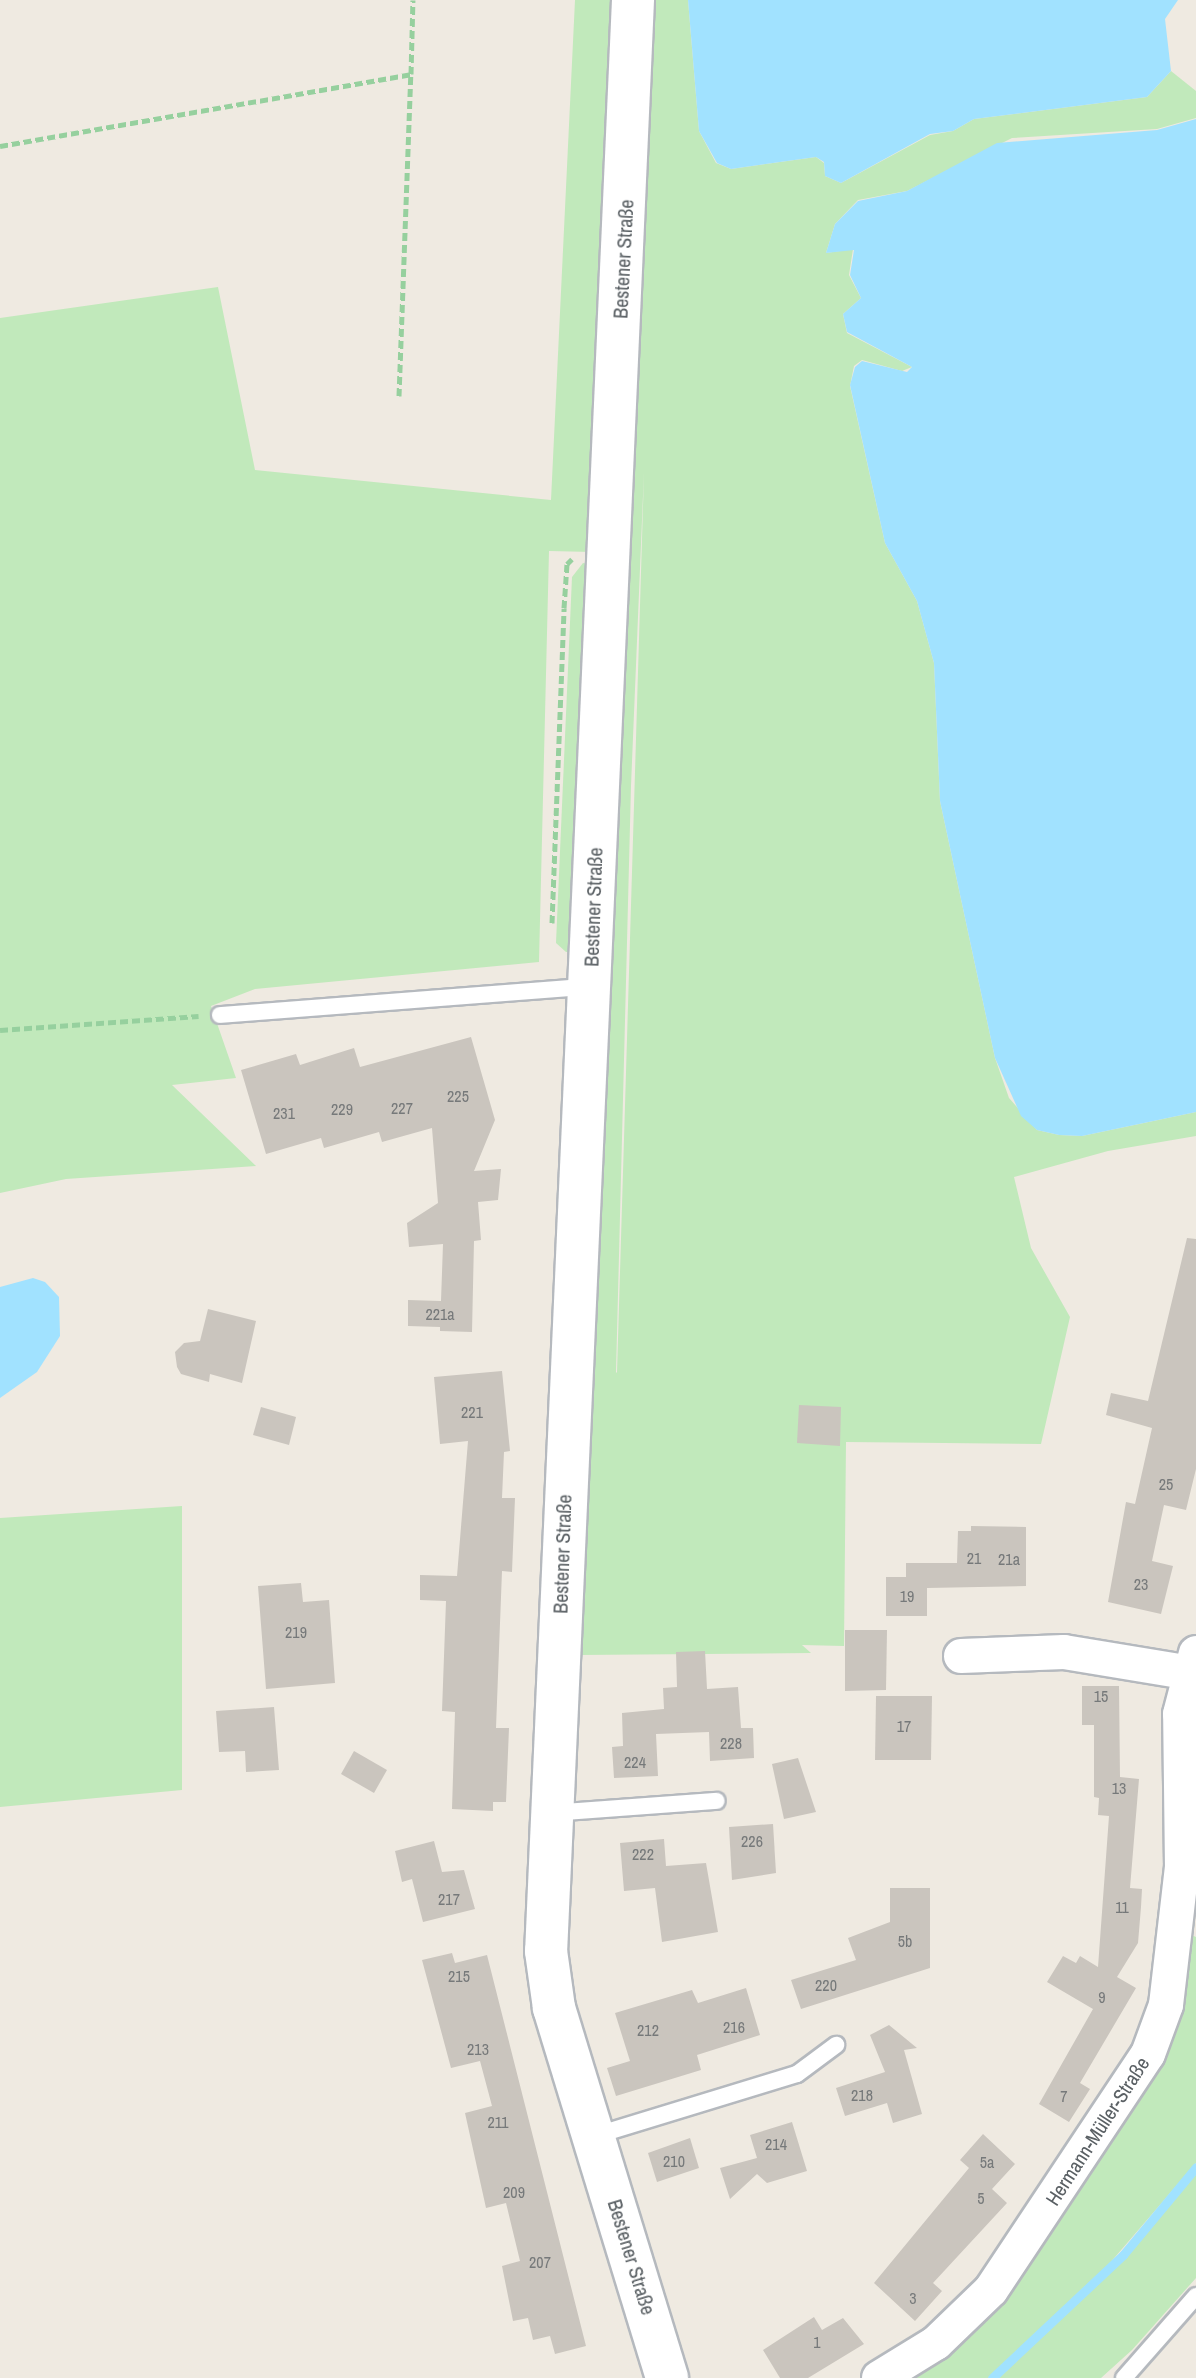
<!DOCTYPE html>
<html>
<head>
<meta charset="utf-8">
<style>
  body { margin:0 }
  #map { position:relative; width:1196px; height:2378px; overflow:hidden; background:#efeae1; font-family:"Archivo Narrow",sans-serif }
  div>[style] { position:absolute }
  .green>* { inset:0; background:#c1e9bb }
  .water>* { inset:0; background:#a1e2ff }
  .stream>* { height:9px; margin:-4.5px; padding:0 4.5px; transform-origin:4.5px; border-radius:4.5px; background:#a1e2ff }
  .building>* { inset:0; background:#cac5be }
  .path>* { height:5px; margin-top:-2.5px; transform-origin:0; background:repeating-linear-gradient(90deg,#96d09e 0 8px,transparent 0 12px) }
  .roads { filter:drop-shadow(2px 0 #b5b9be) drop-shadow(-2px 0 #b5b9be) drop-shadow(0 2px #b5b9be) drop-shadow(0 -2px #b5b9be) }
  .service>* { height:16px; margin:-8px; padding:0 8px; transform-origin:8px; border-radius:8px; background:#fff }
  .minor>* { height:34px; margin:-17px; padding:0 17px; transform-origin:17px; border-radius:17px; background:#fff }
  .tertiary>* { height:42px; margin:-21px; padding:0 21px; transform-origin:21px; border-radius:21px; background:#fff }
  span { translate:-50% -50%; white-space:nowrap; text-align:center; line-height:1.15; -webkit-text-stroke:6px #fff; paint-order:stroke }
  .number-label { font-size:16px; color:#76797a }
  .number-label span { -webkit-text-stroke-width:0 }
  .street-label { font-size:20px; color:#5a6064 }
</style>
</head>
<body>
<div id="map">
  <div class="green">
    <div style="clip-path:polygon(575px 0,614px 0,592px 552px,549px 551px,539px 962px,255px 989px,211px 1006px,236px 1078px,172px 1085px,256px 1166px,66px 1179px,0 1193px,0 318px,218px 287px,255px 470px,551px 500px)"></div>
    <div style="clip-path:polygon(evenodd,639px 0,688px 0,699px 131px,716px 163px,731px 169px,816px 157px,824px 163px,825px 176px,841px 183px,930px 135px,953px 131px,974px 119px,1147px 97px,1171px 71px,1196px 91px,1196px 118px,1157px 129px,1012px 138px,907px 191px,858px 200px,835px 224px,826px 253px,853px 249px,849px 275px,861px 298px,843px 314px,847px 333px,912px 367px,902px 371px,862px 360px,854px 366px,850px 386px,885px 543px,917px 601px,934px 663px,940px 801px,995px 1058px,1009px 1098px,1037px 1130px,1059px 1135px,1082px 1136px,1196px 1112px,1196px 1136px,1108px 1151px,1014px 1177px,1031px 1248px,1070px 1317px,1041px 1444px,846px 1442px,844px 1646px,802px 1645px,811px 1653px,579px 1655px,639px 0,644px 472px,617px 1372px,616px 1373px,631px 786px,644px 472px)"></div>
    <div style="clip-path:polygon(583px 563px,588px 564px,575px 952px,566px 952px,556px 943px,572px 577px)"></div>
    <div style="clip-path:polygon(182px 1506px,182px 1790px,0 1807px,0 1518px)"></div>
    <div style="clip-path:polygon(1189px 1934px,1196px 1937px,1196px 2163px,1097px 2278px,988px 2378px,907px 2378px,1050px 2231px)"></div>
    <div style="clip-path:polygon(1196px 2171px,1196px 2278px,1132px 2350px,1101px 2378px,995px 2378px,1108px 2274px)"></div>
  </div>
  <div class="water">
    <div style="clip-path:polygon(688px 0,1178px 0,1165px 19px,1171px 71px,1147px 97px,974px 119px,953px 131px,930px 134px,841px 183px,825px 176px,824px 162px,816px 157px,731px 169px,717px 163px,699px 131px)"></div>
    <div style="clip-path:polygon(1196px 119px,1196px 1112px,1082px 1136px,1059px 1135px,1037px 1130px,1021px 1116px,995px 1058px,940px 801px,934px 663px,917px 601px,885px 543px,850px 385px,855px 367px,862px 361px,907px 372px,912px 367px,847px 332px,843px 314px,861px 298px,850px 275px,854px 250px,826px 253px,835px 224px,858px 201px,907px 191px,997px 143px,1157px 130px)"></div>
    <div style="clip-path:polygon(33px 1278px,45px 1282px,59px 1297px,60px 1336px,37px 1372px,0 1398px,0 1287px)"></div>
  </div>
  <div class="stream">
    <div style="left:992px;top:2378px;width:180px;rotate:-43.2deg"></div>
    <div style="left:1123px;top:2255px;width:114px;rotate:-50.3deg"></div>
  </div>
  <div class="building">
    <div style="clip-path:polygon(471px 1037px,495px 1120px,474px 1171px,501px 1169px,498px 1200px,478px 1202px,481px 1240px,474px 1241px,472px 1332px,440px 1331px,440px 1327px,408px 1326px,408px 1300px,441px 1301px,443px 1244px,409px 1247px,407px 1223px,438px 1203px,432px 1128px,382px 1142px,379px 1132px,324px 1148px,321px 1138px,266px 1154px,241px 1070px,296px 1054px,300px 1065px,354px 1048px,360px 1067px)"></div>
    <div style="clip-path:polygon(1187px 1238px,1196px 1239px,1196px 1469px,1186px 1510px,1164px 1505px,1152px 1561px,1173px 1566px,1161px 1614px,1108px 1602px,1126px 1502px,1135px 1504px,1152px 1428px,1106px 1415px,1111px 1393px,1148px 1401px)"></div>
    <div style="clip-path:polygon(208px 1309px,256px 1321px,242px 1383px,210px 1374px,209px 1382px,181px 1374px,177px 1367px,175px 1352px,184px 1343px,200px 1341px)"></div>
    <div style="clip-path:polygon(502px 1371px,510px 1451px,504px 1452px,502px 1498px,515px 1498px,512px 1572px,502px 1571px,496px 1728px,509px 1728px,506px 1802px,493px 1802px,493px 1811px,452px 1809px,455px 1712px,442px 1711px,446px 1601px,420px 1600px,420px 1575px,457px 1576px,468px 1441px,440px 1444px,434px 1377px)"></div>
    <div style="clip-path:polygon(799px 1405px,841px 1407px,840px 1446px,797px 1443px)"></div>
    <div style="clip-path:polygon(261px 1407px,296px 1417px,289px 1445px,253px 1435px)"></div>
    <div style="clip-path:polygon(971px 1526px,1026px 1527px,1026px 1586px,927px 1588px,927px 1616px,886px 1616px,886px 1577px,906px 1577px,906px 1563px,957px 1563px,958px 1531px,971px 1531px)"></div>
    <div style="clip-path:polygon(301px 1583px,303px 1602px,329px 1600px,335px 1683px,266px 1689px,258px 1586px)"></div>
    <div style="clip-path:polygon(845px 1630px,887px 1630px,886px 1690px,845px 1691px)"></div>
    <div style="clip-path:polygon(705px 1651px,707px 1689px,738px 1687px,741px 1728px,753px 1728px,754px 1758px,710px 1761px,709px 1732px,656px 1734px,658px 1776px,614px 1778px,612px 1747px,623px 1746px,622px 1713px,664px 1709px,663px 1688px,677px 1687px,676px 1652px)"></div>
    <div style="clip-path:polygon(1082px 1686px,1119px 1686px,1120px 1777px,1139px 1779px,1130px 1888px,1142px 1889px,1141px 1907px,1138px 1943px,1117px 1977px,1136px 1988px,1080px 2083px,1090px 2089px,1069px 2122px,1039px 2104px,1093px 2009px,1047px 1982px,1063px 1956px,1076px 1963px,1080px 1956px,1098px 1967px,1109px 1816px,1098px 1815px,1099px 1798px,1094px 1797px,1094px 1725px,1082px 1725px)"></div>
    <div style="clip-path:polygon(876px 1696px,932px 1696px,931px 1760px,875px 1760px)"></div>
    <div style="clip-path:polygon(274px 1707px,279px 1770px,246px 1772px,245px 1751px,219px 1752px,216px 1711px)"></div>
    <div style="clip-path:polygon(354px 1751px,387px 1770px,374px 1793px,341px 1774px)"></div>
    <div style="clip-path:polygon(798px 1758px,816px 1812px,784px 1819px,772px 1764px)"></div>
    <div style="clip-path:polygon(773px 1824px,776px 1873px,732px 1880px,729px 1827px)"></div>
    <div style="clip-path:polygon(664px 1839px,666px 1866px,706px 1863px,718px 1932px,662px 1942px,655px 1888px,624px 1891px,620px 1843px)"></div>
    <div style="clip-path:polygon(434px 1841px,442px 1872px,464px 1870px,475px 1909px,423px 1922px,412px 1879px,402px 1882px,395px 1851px)"></div>
    <div style="clip-path:polygon(890px 1888px,930px 1888px,930px 1968px,801px 2009px,791px 1980px,856px 1960px,848px 1938px,890px 1922px)"></div>
    <div style="clip-path:polygon(452px 1953px,455px 1963px,487px 1955px,586px 2346px,555px 2354px,550px 2336px,533px 2340px,528px 2318px,513px 2321px,502px 2266px,520px 2261px,506px 2203px,486px 2208px,465px 2113px,492px 2106px,480px 2061px,451px 2068px,422px 1960px)"></div>
    <div style="clip-path:polygon(746px 1988px,760px 2035px,697px 2055px,701px 2070px,616px 2096px,607px 2068px,630px 2061px,615px 2013px,692px 1990px,698px 2003px)"></div>
    <div style="clip-path:polygon(889px 2025px,917px 2048px,904px 2050px,922px 2114px,893px 2123px,887px 2103px,845px 2116px,836px 2088px,885px 2072px,870px 2035px)"></div>
    <div style="clip-path:polygon(792px 2122px,807px 2171px,767px 2183px,757px 2174px,730px 2199px,720px 2168px,757px 2158px,750px 2135px)"></div>
    <div style="clip-path:polygon(983px 2134px,1015px 2164px,992px 2189px,1007px 2203px,933px 2283px,942px 2291px,915px 2321px,874px 2283px,969px 2168px,960px 2160px)"></div>
    <div style="clip-path:polygon(690px 2138px,699px 2168px,657px 2182px,648px 2153px)"></div>
    <div style="clip-path:polygon(814px 2317px,822px 2330px,843px 2318px,864px 2344px,808px 2378px,780px 2378px,763px 2350px)"></div>
  </div>
  <div class="path">
    <div style="left:0;top:146px;width:417px;rotate:-9.9deg"></div>
    <div style="left:411px;top:74px;width:74px;rotate:-88.5deg"></div>
    <div style="left:399px;top:396px;width:322px;rotate:-87.9deg"></div>
    <div style="left:552px;top:923px;width:315px;rotate:-87.8deg"></div>
    <div style="left:564px;top:608px;width:44px;rotate:-86.1deg"></div>
    <div style="left:567px;top:564px;width:7px;rotate:-45deg"></div>
    <div style="left:0;top:1030px;width:199px;rotate:-4deg"></div>
  </div>
  <div class="roads">
    <div class="service">
      <div style="left:220px;top:1015px;width:369px;rotate:-4.4deg"></div>
      <div style="left:552px;top:1813px;width:165px;rotate:-4.2deg"></div>
      <div style="left:594px;top:2136px;width:212px;rotate:-17deg"></div>
      <div style="left:797px;top:2074px;width:49px;rotate:-36.6deg"></div>
      <div style="left:1124px;top:2378px;width:109px;rotate:-48.7deg"></div>
    </div>
    <div class="minor">
      <div style="left:961px;top:1656px;width:103px;rotate:-2.2deg"></div>
      <div style="left:1064px;top:1652px;width:129px;rotate:9.4deg"></div>
      <div style="left:879px;top:2378px;width:67px;rotate:-31.6deg"></div>
      <div style="left:936px;top:2343px;width:76px;rotate:-43.9deg"></div>
      <div style="left:991px;top:2290px;width:283px;rotate:-56.4deg"></div>
      <div style="left:1148px;top:2054px;width:52px;rotate:-69.8deg"></div>
      <div style="left:1166px;top:2005px;width:139px;rotate:-83.4deg"></div>
      <div style="left:1182px;top:1867px;width:153px;rotate:-90.7deg"></div>
      <div style="left:1180px;top:1714px;width:63px;rotate:-75.3deg"></div>
    </div>
    <div class="tertiary">
      <div style="left:633px;top:0;width:1953px;rotate:92.55deg"></div>
      <div style="left:546px;top:1951px;width:58px;rotate:82deg"></div>
      <div style="left:554px;top:2008px;width:387px;rotate:73deg"></div>
    </div>
  </div>
  <div class="number-label">
    <span style="left:458px;top:1096px">225</span>
    <span style="left:402px;top:1108px">227</span>
    <span style="left:342px;top:1109px">229</span>
    <span style="left:284px;top:1113px">231</span>
    <span style="left:440px;top:1314px">221a</span>
    <span style="left:472px;top:1412px">221</span>
    <span style="left:1166px;top:1484px">25</span>
    <span style="left:974px;top:1558px">21</span>
    <span style="left:1009px;top:1559px">21a</span>
    <span style="left:1141px;top:1584px">23</span>
    <span style="left:907px;top:1596px">19</span>
    <span style="left:296px;top:1632px">219</span>
    <span style="left:1101px;top:1696px">15</span>
    <span style="left:904px;top:1726px">17</span>
    <span style="left:731px;top:1743px">228</span>
    <span style="left:635px;top:1762px">224</span>
    <span style="left:1119px;top:1788px">13</span>
    <span style="left:752px;top:1841px">226</span>
    <span style="left:643px;top:1854px">222</span>
    <span style="left:449px;top:1899px">217</span>
    <span style="left:1122px;top:1907px">11</span>
    <span style="left:905px;top:1941px">5b</span>
    <span style="left:459px;top:1976px">215</span>
    <span style="left:826px;top:1985px">220</span>
    <span style="left:1102px;top:1997px">9</span>
    <span style="left:734px;top:2027px">216</span>
    <span style="left:648px;top:2030px">212</span>
    <span style="left:478px;top:2049px">213</span>
    <span style="left:862px;top:2095px">218</span>
    <span style="left:1064px;top:2096px">7</span>
    <span style="left:498px;top:2122px">211</span>
    <span style="left:776px;top:2144px">214</span>
    <span style="left:674px;top:2161px">210</span>
    <span style="left:987px;top:2162px">5a</span>
    <span style="left:514px;top:2192px">209</span>
    <span style="left:981px;top:2198px">5</span>
    <span style="left:540px;top:2262px">207</span>
    <span style="left:913px;top:2298px">3</span>
    <span style="left:817px;top:2342px">1</span>
  </div>
  <div class="street-label">
    <span style="left:623px;top:259px;rotate:-87deg">Bestener Straße</span>
    <span style="left:593px;top:907px;rotate:-88deg">Bestener Straße</span>
    <span style="left:562px;top:1554px;rotate:-88deg">Bestener Straße</span>
    <span style="left:1097px;top:2131px;rotate:-57deg">Hermann-Müller-Straße</span>
    <span style="left:632px;top:2257px;rotate:73deg">Bestener Straße</span>
  </div>
</div>
</body>
</html>
